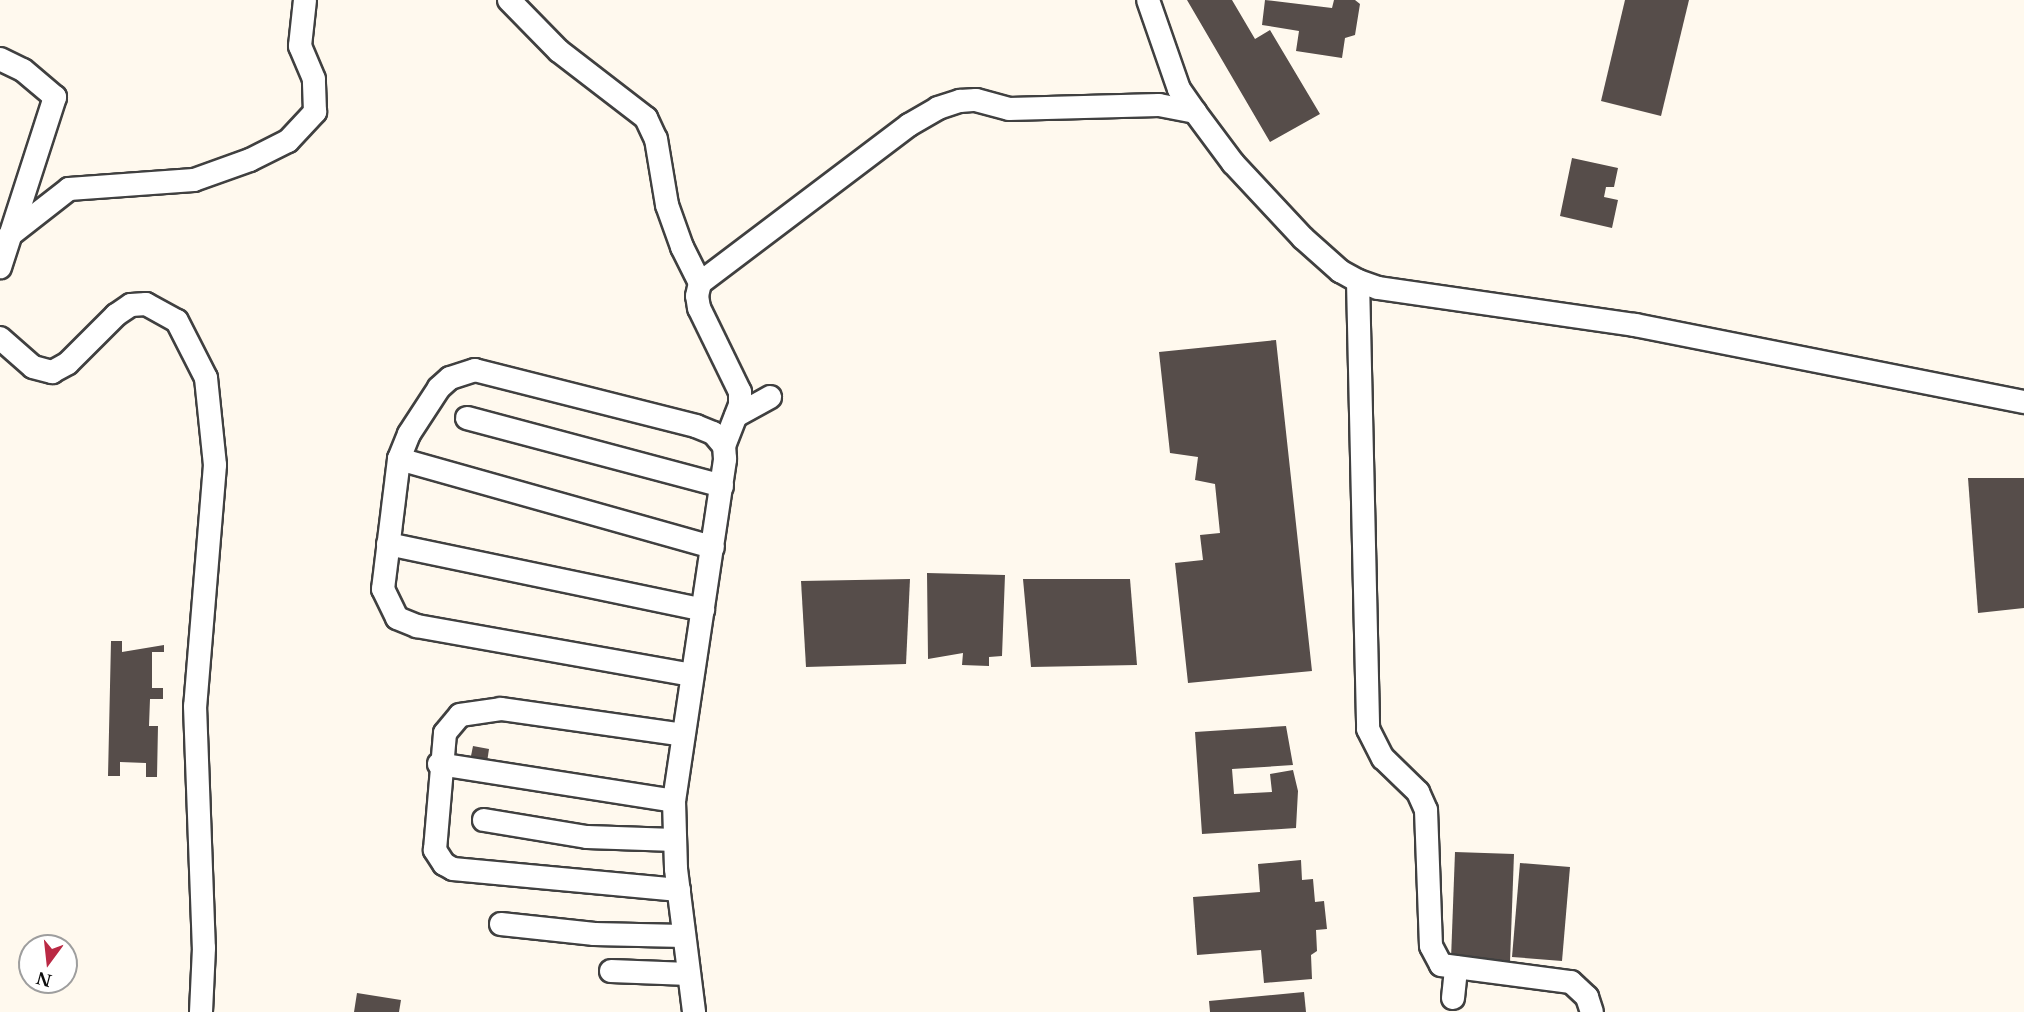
<!DOCTYPE html>
<html>
<head>
<meta charset="utf-8">
<style>
  body { margin:0 }
  #map { position:relative; width:2024px; height:1012px; overflow:hidden; background:#fff9ee; font-family:"Libre Baskerville",serif }
  div>[style] { position:absolute }
  .building>* { inset:0; background:#564d4a }
  .roads { filter:drop-shadow(2px 0 #404040) drop-shadow(-2px 0 #404040) drop-shadow(0 2px #404040) drop-shadow(0 -2px #404040) }
  .minor>* { height:22px; margin:-11px; padding:0 11px; transform-origin:11px; border-radius:11px; background:#fff }
  span { translate:-50% -50%; white-space:nowrap; text-align:center; line-height:1.15; -webkit-text-stroke:6px #fff; paint-order:stroke }
  .north { position:absolute; left:18px; top:934px; width:60px; height:60px; box-sizing:border-box; background:#fff; border:2px solid #9e9e9e; border-radius:50%; rotate:195deg; font-size:16px; font-weight:700; line-height:24px; text-align:center; color:#0d0d0d }
  .north::after { content:''; display:block; margin:auto; width:21px; height:27px; background:#ba2944; clip-path:polygon(50% 0,100% 100%,50% 72%,0 100%) }
</style>
</head>
<body>
<div id="map">
  <div class="building">
    <div style="clip-path:polygon(1187px 0,1232px 0,1255px 39px,1270px 30px,1320px 114px,1270px 142px)"></div>
    <div style="clip-path:polygon(1265px 0,1332px 8px,1334px 0,1355px 0,1360px 4px,1355px 35px,1345px 38px,1342px 58px,1296px 51px,1299px 31px,1262px 25px)"></div>
    <div style="clip-path:polygon(1625px 0,1689px 0,1661px 116px,1601px 101px)"></div>
    <div style="clip-path:polygon(1572px 158px,1618px 168px,1614px 187px,1606px 187px,1604px 197px,1618px 200px,1612px 228px,1560px 216px)"></div>
    <div style="clip-path:polygon(1276px 340px,1312px 671px,1188px 683px,1175px 563px,1203px 560px,1200px 535px,1220px 533px,1215px 484px,1195px 480px,1198px 457px,1170px 453px,1159px 352px)"></div>
    <div style="clip-path:polygon(1968px 478px,2024px 478px,2024px 608px,1978px 613px)"></div>
    <div style="clip-path:polygon(927px 573px,1005px 575px,1002px 656px,989px 657px,989px 666px,962px 665px,963px 653px,928px 659px)"></div>
    <div style="clip-path:polygon(910px 579px,906px 664px,806px 667px,801px 581px)"></div>
    <div style="clip-path:polygon(1023px 579px,1130px 579px,1137px 665px,1031px 667px)"></div>
    <div style="clip-path:polygon(111px 641px,122px 641px,122px 652px,164px 645px,164px 652px,152px 652px,152px 688px,163px 688px,163px 699px,150px 699px,149px 726px,158px 726px,157px 777px,146px 777px,146px 763px,120px 762px,120px 776px,108px 776px)"></div>
    <div style="clip-path:polygon(1286px 726px,1293px 765px,1232px 769px,1234px 794px,1272px 792px,1270px 774px,1293px 770px,1298px 791px,1296px 828px,1202px 834px,1195px 732px)"></div>
    <div style="clip-path:polygon(473px 746px,489px 749px,486px 769px,469px 766px)"></div>
    <div style="clip-path:polygon(1455px 852px,1514px 854px,1510px 962px,1451px 959px)"></div>
    <div style="clip-path:polygon(1301px 860px,1302px 880px,1313px 879px,1315px 902px,1324px 901px,1327px 929px,1316px 930px,1317px 951px,1311px 955px,1312px 979px,1264px 983px,1261px 950px,1197px 955px,1193px 897px,1260px 892px,1258px 864px)"></div>
    <div style="clip-path:polygon(1520px 863px,1570px 867px,1562px 961px,1512px 957px)"></div>
    <div style="clip-path:polygon(1304px 992px,1306px 1012px,1210px 1012px,1209px 1001px)"></div>
    <div style="clip-path:polygon(357px 993px,401px 1000px,399px 1012px,354px 1012px)"></div>
  </div>
  <div class="roads">
    <div class="minor">
      <div style="left:509px;top:0;width:71px;rotate:45.6deg"></div>
      <div style="left:559px;top:51px;width:110px;rotate:37.6deg"></div>
      <div style="left:646px;top:118px;width:23px;rotate:65deg"></div>
      <div style="left:656px;top:139px;width:67px;rotate:80.5deg"></div>
      <div style="left:667px;top:205px;width:45px;rotate:70.3deg"></div>
      <div style="left:682px;top:247px;width:40px;rotate:63.4deg"></div>
      <div style="left:1148px;top:0;width:94px;rotate:70.8deg"></div>
      <div style="left:1179px;top:89px;width:28px;rotate:55deg"></div>
      <div style="left:1195px;top:112px;width:64px;rotate:53.3deg"></div>
      <div style="left:1233px;top:163px;width:103px;rotate:47deg"></div>
      <div style="left:1303px;top:238px;width:50px;rotate:41.7deg"></div>
      <div style="left:1340px;top:271px;width:21px;rotate:29deg"></div>
      <div style="left:1358px;top:281px;width:21px;rotate:19deg"></div>
      <div style="left:1378px;top:288px;width:260px;rotate:8.2deg"></div>
      <div style="left:1635px;top:325px;width:397px;rotate:11.2deg"></div>
      <div style="left:0;top:59px;width:25px;rotate:26deg"></div>
      <div style="left:23px;top:70px;width:42px;rotate:40.2deg"></div>
      <div style="left:55px;top:97px;width:179px;rotate:107.9deg"></div>
      <div style="left:10px;top:235px;width:75px;rotate:-37.9deg"></div>
      <div style="left:69px;top:189px;width:125px;rotate:-4.1deg"></div>
      <div style="left:194px;top:180px;width:59px;rotate:-19.7deg"></div>
      <div style="left:250px;top:160px;width:42px;rotate:-26.6deg"></div>
      <div style="left:288px;top:141px;width:40px;rotate:-47deg"></div>
      <div style="left:315px;top:112px;width:33px;rotate:-92deg"></div>
      <div style="left:314px;top:79px;width:36px;rotate:-113deg"></div>
      <div style="left:300px;top:46px;width:46px;rotate:-83.8deg"></div>
      <div style="left:1358px;top:281px;width:448px;rotate:88.7deg"></div>
      <div style="left:1368px;top:729px;width:33px;rotate:63deg"></div>
      <div style="left:1383px;top:758px;width:49px;rotate:44.2deg"></div>
      <div style="left:1418px;top:792px;width:20px;rotate:66deg"></div>
      <div style="left:1426px;top:810px;width:136px;rotate:87.9deg"></div>
      <div style="left:1431px;top:946px;width:21px;rotate:62deg"></div>
      <div style="left:1441px;top:965px;width:131px;rotate:7.5deg"></div>
      <div style="left:1571px;top:982px;width:22px;rotate:43deg"></div>
      <div style="left:1587px;top:997px;width:16px;rotate:72deg"></div>
      <div style="left:0;top:338px;width:44px;rotate:41.3deg"></div>
      <div style="left:33px;top:367px;width:20px;rotate:15deg"></div>
      <div style="left:52px;top:372px;width:18px;rotate:-29deg"></div>
      <div style="left:68px;top:363px;width:68px;rotate:-45deg"></div>
      <div style="left:116px;top:315px;width:18px;rotate:-34deg"></div>
      <div style="left:131px;top:305px;width:15px;rotate:-4deg"></div>
      <div style="left:146px;top:304px;width:35px;rotate:29deg"></div>
      <div style="left:177px;top:321px;width:64px;rotate:63deg"></div>
      <div style="left:206px;top:378px;width:87px;rotate:84.1deg"></div>
      <div style="left:215px;top:465px;width:242px;rotate:94.7deg"></div>
      <div style="left:195px;top:706px;width:242px;rotate:87.9deg"></div>
      <div style="left:204px;top:948px;width:64px;rotate:92.7deg"></div>
      <div style="left:736px;top:416px;width:39px;rotate:-29deg"></div>
      <div style="left:467px;top:418px;width:264px;rotate:14.9deg"></div>
      <div style="left:724px;top:446px;width:44px;rotate:-68.7deg"></div>
      <div style="left:740px;top:405px;width:13px;rotate:-90deg"></div>
      <div style="left:740px;top:392px;width:93px;rotate:-116deg"></div>
      <div style="left:699px;top:308px;width:12px;rotate:-99deg"></div>
      <div style="left:697px;top:296px;width:13px;rotate:-77deg"></div>
      <div style="left:700px;top:283px;width:262px;rotate:-37.1deg"></div>
      <div style="left:909px;top:125px;width:34px;rotate:-30deg"></div>
      <div style="left:938px;top:108px;width:23px;rotate:-18deg"></div>
      <div style="left:960px;top:101px;width:16px;rotate:-4deg"></div>
      <div style="left:976px;top:100px;width:34px;rotate:15deg"></div>
      <div style="left:1009px;top:109px;width:150px;rotate:-1.5deg"></div>
      <div style="left:1159px;top:105px;width:37px;rotate:11deg"></div>
      <div style="left:399px;top:459px;width:326px;rotate:15.7deg"></div>
      <div style="left:388px;top:544px;width:322px;rotate:11.8deg"></div>
      <div style="left:439px;top:764px;width:238px;rotate:8.9deg"></div>
      <div style="left:674px;top:801px;width:346px;rotate:-81.5deg"></div>
      <div style="left:725px;top:459px;width:13px;rotate:-94deg"></div>
      <div style="left:724px;top:446px;width:17px;rotate:-130deg"></div>
      <div style="left:713px;top:433px;width:18px;rotate:-158deg"></div>
      <div style="left:696px;top:426px;width:228px;rotate:-165.8deg"></div>
      <div style="left:475px;top:370px;width:26px;rotate:162deg"></div>
      <div style="left:450px;top:378px;width:15px;rotate:138deg"></div>
      <div style="left:439px;top:388px;width:55px;rotate:123.1deg"></div>
      <div style="left:409px;top:434px;width:27px;rotate:112deg"></div>
      <div style="left:399px;top:459px;width:131px;rotate:97deg"></div>
      <div style="left:383px;top:589px;width:32px;rotate:64deg"></div>
      <div style="left:397px;top:618px;width:22px;rotate:22deg"></div>
      <div style="left:417px;top:626px;width:279px;rotate:10.1deg"></div>
      <div style="left:674px;top:801px;width:68px;rotate:88.3deg"></div>
      <div style="left:676px;top:869px;width:144px;rotate:82.8deg"></div>
      <div style="left:484px;top:820px;width:104px;rotate:9.4deg"></div>
      <div style="left:587px;top:837px;width:88px;rotate:2deg"></div>
      <div style="left:679px;top:890px;width:227px;rotate:-174.7deg"></div>
      <div style="left:453px;top:869px;width:10px;rotate:-151deg"></div>
      <div style="left:444px;top:864px;width:17px;rotate:-123deg"></div>
      <div style="left:435px;top:850px;width:117px;rotate:-85.1deg"></div>
      <div style="left:445px;top:733px;width:23px;rotate:-50deg"></div>
      <div style="left:460px;top:715px;width:41px;rotate:-8.3deg"></div>
      <div style="left:501px;top:709px;width:184px;rotate:8.1deg"></div>
      <div style="left:501px;top:924px;width:94px;rotate:6.1deg"></div>
      <div style="left:594px;top:934px;width:90px;rotate:1.3deg"></div>
      <div style="left:611px;top:971px;width:78px;rotate:2.2deg"></div>
      <div style="left:1453px;top:998px;width:31px;rotate:-84deg"></div>
    </div>
  </div>
  <div class="north">N</div>
</div>
</body>
</html>
